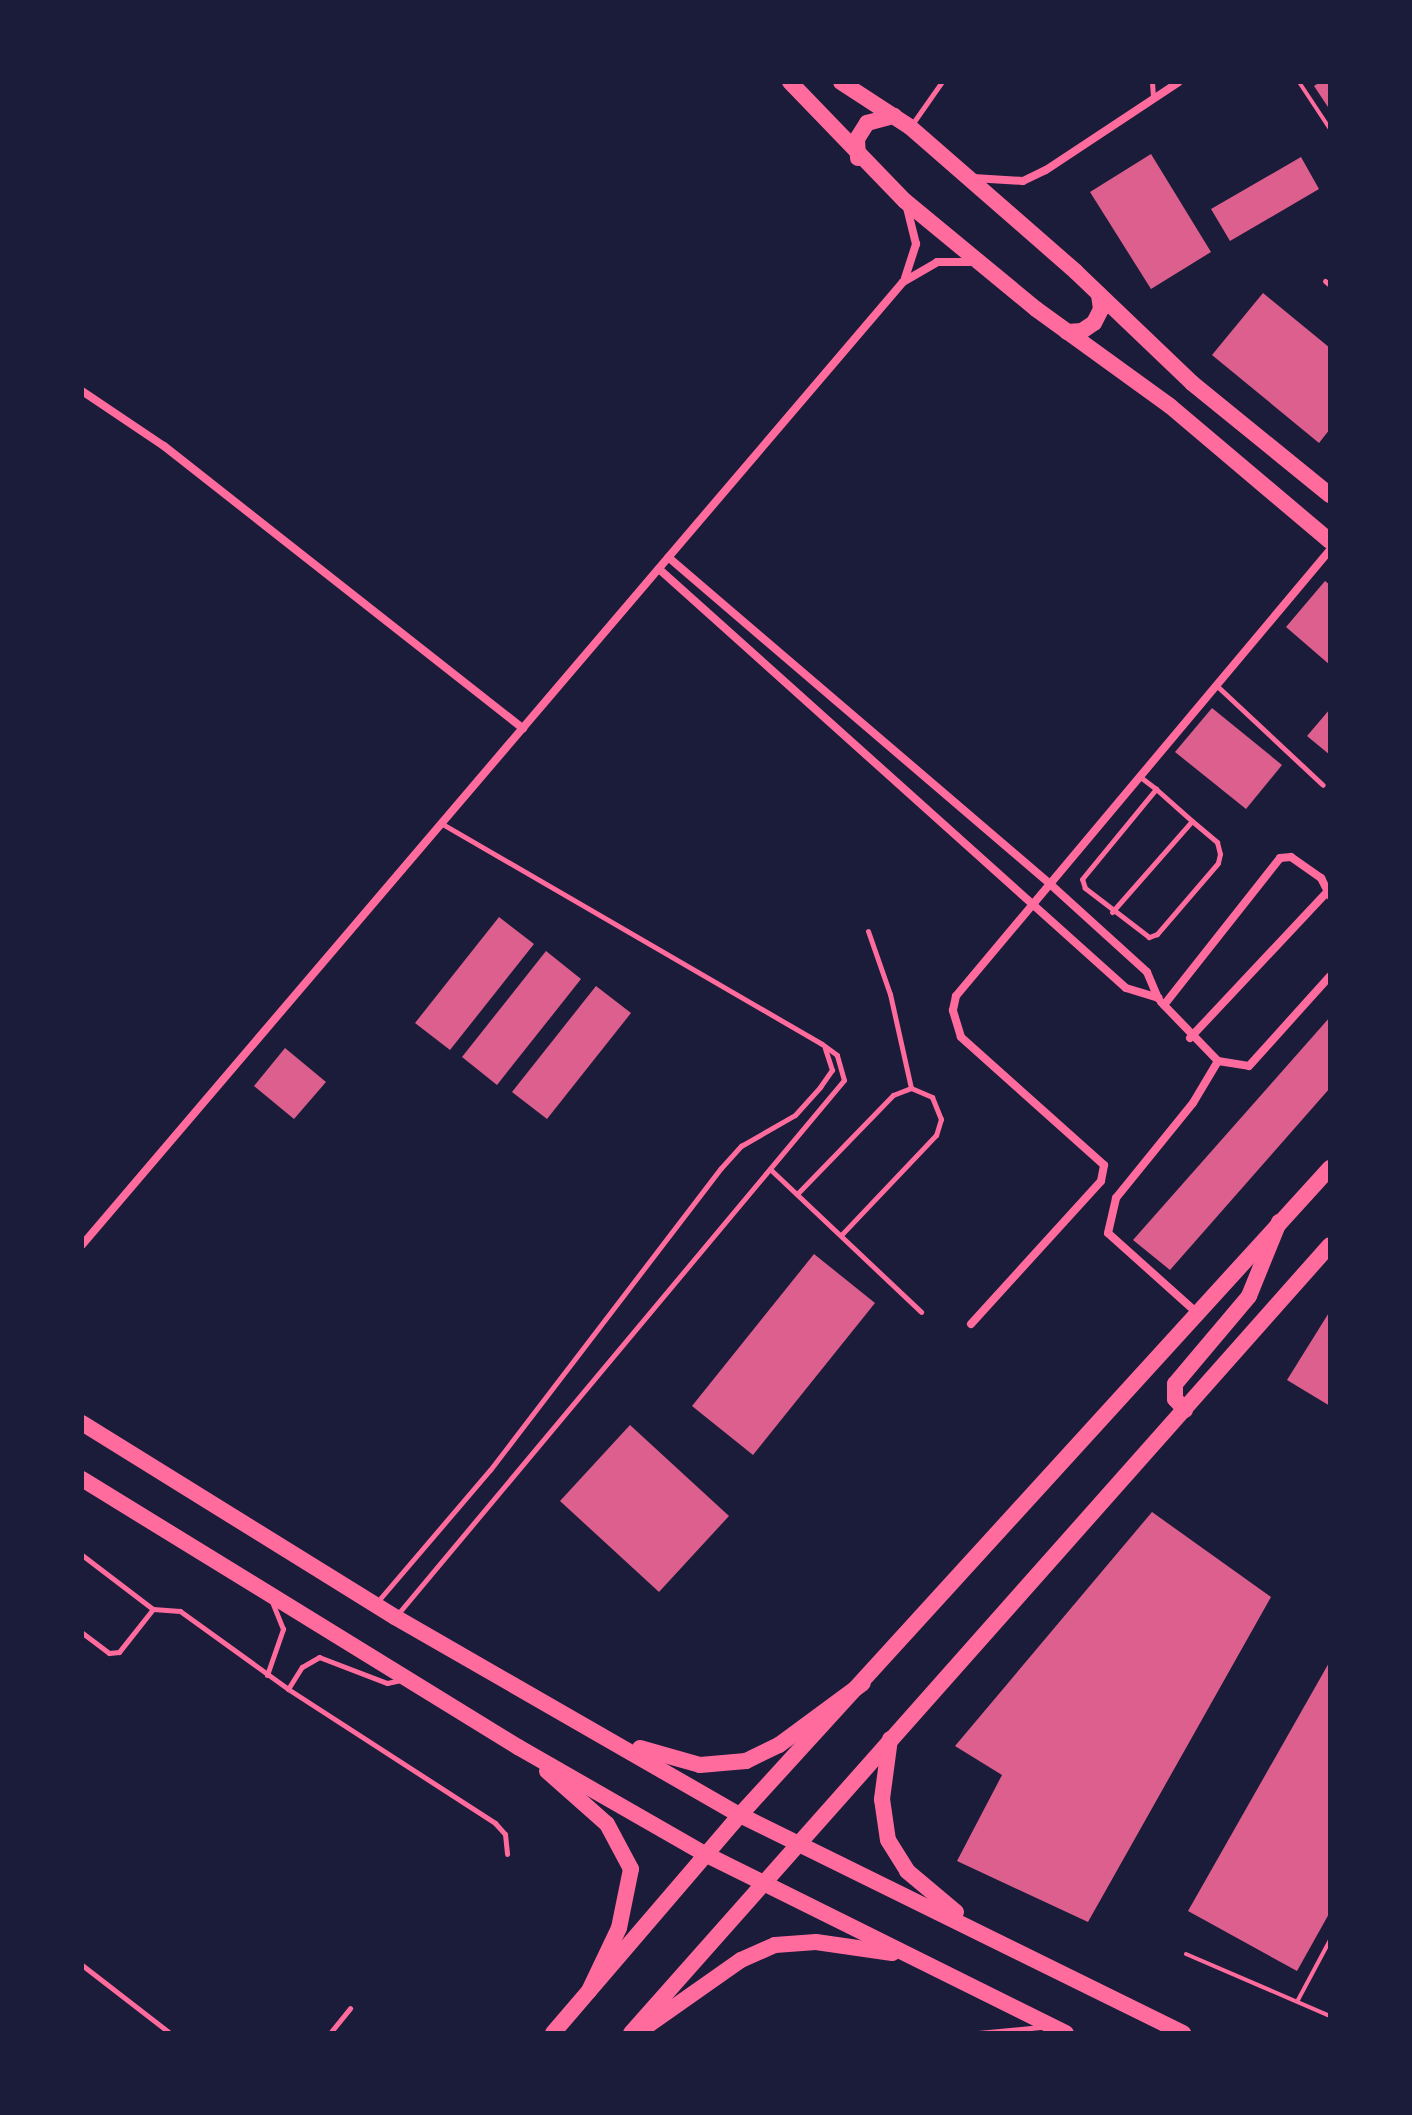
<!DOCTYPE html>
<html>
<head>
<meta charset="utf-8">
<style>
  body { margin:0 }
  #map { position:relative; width:1412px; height:2115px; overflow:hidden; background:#1b1b3a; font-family:Jost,sans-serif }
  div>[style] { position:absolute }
  .building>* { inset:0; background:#dd5f8e }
  .path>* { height:4px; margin:-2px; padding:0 2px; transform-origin:2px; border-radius:2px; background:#ff6b9d }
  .service>* { height:5px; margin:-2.5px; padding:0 2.5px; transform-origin:2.5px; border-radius:2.5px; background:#ff6b9d }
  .minor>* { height:8px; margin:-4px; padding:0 4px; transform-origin:4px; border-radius:4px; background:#ff6b9d }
  .secondary>* { height:16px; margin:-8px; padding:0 8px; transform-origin:8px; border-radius:8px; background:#ff6b9d }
  .primary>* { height:16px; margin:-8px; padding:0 8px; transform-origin:8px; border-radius:8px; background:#ff6b9d }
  span { translate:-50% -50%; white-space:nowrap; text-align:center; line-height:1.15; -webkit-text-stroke:6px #1b1b3a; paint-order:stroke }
  .frame { position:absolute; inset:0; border:84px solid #1b1b3a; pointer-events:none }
</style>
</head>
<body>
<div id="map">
  <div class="building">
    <div style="clip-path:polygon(1320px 82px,1330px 82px,1330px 110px,1314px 86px)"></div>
    <div style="clip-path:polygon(1151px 154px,1211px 252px,1151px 289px,1090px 192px)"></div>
    <div style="clip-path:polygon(1301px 157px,1319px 189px,1230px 241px,1211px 209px)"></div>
    <div style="clip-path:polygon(1263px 293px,1330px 348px,1330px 429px,1319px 443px,1212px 355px)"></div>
    <div style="clip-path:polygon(1325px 581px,1330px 585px,1330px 665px,1286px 627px)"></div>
    <div style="clip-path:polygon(1212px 708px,1282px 765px,1246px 809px,1175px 752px)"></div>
    <div style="clip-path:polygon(1330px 709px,1330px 755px,1307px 736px)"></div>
    <div style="clip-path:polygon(499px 917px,534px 944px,450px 1050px,415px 1023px)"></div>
    <div style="clip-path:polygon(546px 951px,581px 979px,497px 1085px,462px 1057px)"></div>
    <div style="clip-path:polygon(596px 986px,631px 1013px,547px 1119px,512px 1092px)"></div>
    <div style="clip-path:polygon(1330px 1017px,1330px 1088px,1170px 1270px,1133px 1240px)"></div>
    <div style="clip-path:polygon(285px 1048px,326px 1082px,294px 1119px,254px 1086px)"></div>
    <div style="clip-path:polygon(814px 1254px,875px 1303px,753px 1455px,692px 1406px)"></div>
    <div style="clip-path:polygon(1330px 1311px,1330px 1406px,1287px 1380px)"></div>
    <div style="clip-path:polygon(630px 1425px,729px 1516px,659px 1592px,560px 1501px)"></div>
    <div style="clip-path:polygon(1152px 1512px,1271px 1597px,1088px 1922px,957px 1861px,1002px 1775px,955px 1746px)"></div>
    <div style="clip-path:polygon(1330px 1661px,1330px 1912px,1297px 1971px,1188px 1911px)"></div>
  </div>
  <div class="path">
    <div style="left:1299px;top:82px;width:56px;rotate:56.6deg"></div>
    <div style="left:1186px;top:1954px;width:157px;rotate:23.3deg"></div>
    <div style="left:1298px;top:2000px;width:68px;rotate:-61.9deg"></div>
  </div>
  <div class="service">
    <div style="left:1152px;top:82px;width:16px;rotate:86deg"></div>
    <div style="left:913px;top:123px;width:49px;rotate:-55deg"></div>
    <div style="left:1325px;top:281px;width:6px;rotate:39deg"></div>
    <div style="left:1216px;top:685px;width:146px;rotate:43.1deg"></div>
    <div style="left:1139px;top:776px;width:21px;rotate:37deg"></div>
    <div style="left:1156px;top:789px;width:48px;rotate:41.6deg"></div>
    <div style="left:1192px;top:821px;width:33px;rotate:40deg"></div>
    <div style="left:1217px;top:842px;width:12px;rotate:76deg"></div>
    <div style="left:1220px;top:854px;width:9px;rotate:103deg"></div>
    <div style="left:1218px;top:863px;width:94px;rotate:130.7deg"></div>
    <div style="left:1157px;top:934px;width:9px;rotate:159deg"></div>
    <div style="left:1149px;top:937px;width:81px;rotate:-142.6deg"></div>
    <div style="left:1085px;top:888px;width:9px;rotate:-108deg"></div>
    <div style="left:1082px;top:879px;width:117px;rotate:-50.6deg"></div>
    <div style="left:1112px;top:912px;width:121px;rotate:-48.7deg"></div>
    <div style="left:868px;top:931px;width:67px;rotate:70.8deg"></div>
    <div style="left:890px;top:994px;width:96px;rotate:77.4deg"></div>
    <div style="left:770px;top:1169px;width:208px;rotate:43.4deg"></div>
    <div style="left:797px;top:1194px;width:138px;rotate:-45.9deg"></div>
    <div style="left:893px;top:1095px;width:19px;rotate:-21deg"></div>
    <div style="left:911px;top:1088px;width:23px;rotate:23deg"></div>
    <div style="left:932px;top:1097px;width:24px;rotate:68deg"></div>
    <div style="left:941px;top:1119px;width:17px;rotate:107deg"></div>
    <div style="left:936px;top:1135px;width:138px;rotate:133.5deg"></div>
    <div style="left:82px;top:1555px;width:89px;rotate:37.3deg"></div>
    <div style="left:153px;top:1609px;width:55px;rotate:128.3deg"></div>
    <div style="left:119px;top:1652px;width:10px;rotate:174deg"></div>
    <div style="left:109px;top:1653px;width:34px;rotate:-143deg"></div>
    <div style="left:378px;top:1601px;width:172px;rotate:-49.5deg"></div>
    <div style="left:490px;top:1470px;width:380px;rotate:-52.6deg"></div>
    <div style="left:721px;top:1168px;width:30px;rotate:-48deg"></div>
    <div style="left:741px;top:1146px;width:62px;rotate:-29.9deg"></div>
    <div style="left:795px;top:1115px;width:38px;rotate:-48deg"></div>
    <div style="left:820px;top:1087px;width:21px;rotate:-55deg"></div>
    <div style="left:832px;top:1070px;width:23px;rotate:-108deg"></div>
    <div style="left:153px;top:1609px;width:27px;rotate:4deg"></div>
    <div style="left:180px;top:1611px;width:133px;rotate:35.8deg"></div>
    <div style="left:288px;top:1689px;width:247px;rotate:32.9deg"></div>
    <div style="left:495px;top:1823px;width:15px;rotate:48deg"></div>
    <div style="left:505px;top:1834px;width:20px;rotate:84deg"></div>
    <div style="left:397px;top:1615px;width:697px;rotate:-50.12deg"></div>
    <div style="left:844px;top:1080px;width:26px;rotate:-106deg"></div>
    <div style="left:837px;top:1055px;width:19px;rotate:-144deg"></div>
    <div style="left:822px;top:1044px;width:439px;rotate:-149.9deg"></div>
    <div style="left:267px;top:1675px;width:49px;rotate:-70.8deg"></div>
    <div style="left:283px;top:1629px;width:29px;rotate:-112deg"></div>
    <div style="left:288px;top:1689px;width:26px;rotate:-58deg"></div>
    <div style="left:302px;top:1667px;width:20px;rotate:-30deg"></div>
    <div style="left:319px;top:1657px;width:73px;rotate:20.9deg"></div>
    <div style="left:387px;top:1683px;width:14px;rotate:-12deg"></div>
    <div style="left:82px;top:1965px;width:111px;rotate:37.7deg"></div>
    <div style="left:330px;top:2033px;width:32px;rotate:-51deg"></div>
    <div style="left:978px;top:2033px;width:63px;rotate:-5.4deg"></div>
  </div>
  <div class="minor">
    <div style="left:973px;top:178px;width:50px;rotate:3.4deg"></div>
    <div style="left:1023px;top:181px;width:25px;rotate:-26deg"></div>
    <div style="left:1046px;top:170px;width:159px;rotate:-33.5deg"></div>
    <div style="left:905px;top:278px;width:36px;rotate:-72deg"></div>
    <div style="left:916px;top:244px;width:38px;rotate:-104deg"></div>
    <div style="left:82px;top:391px;width:99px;rotate:33.9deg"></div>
    <div style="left:164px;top:446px;width:457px;rotate:38.2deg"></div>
    <div style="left:659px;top:569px;width:627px;rotate:41.9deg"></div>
    <div style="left:1126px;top:988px;width:34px;rotate:17deg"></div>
    <div style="left:1158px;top:998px;width:28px;rotate:-113deg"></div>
    <div style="left:1147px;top:972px;width:132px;rotate:-137.8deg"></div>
    <div style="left:1049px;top:883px;width:501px;rotate:-139.45deg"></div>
    <div style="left:1161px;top:1002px;width:82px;rotate:46deg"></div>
    <div style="left:1218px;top:1061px;width:31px;rotate:9deg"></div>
    <div style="left:1249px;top:1066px;width:121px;rotate:-48deg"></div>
    <div style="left:1164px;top:1005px;width:187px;rotate:-51.7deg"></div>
    <div style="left:1280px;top:858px;width:11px;rotate:-5deg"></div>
    <div style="left:1291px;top:857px;width:37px;rotate:35deg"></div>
    <div style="left:1321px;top:878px;width:20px;rotate:63deg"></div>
    <div style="left:1190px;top:1038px;width:202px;rotate:-46.8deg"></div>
    <div style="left:82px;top:1245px;width:1265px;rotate:-49.55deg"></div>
    <div style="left:903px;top:282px;width:39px;rotate:-30deg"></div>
    <div style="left:937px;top:262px;width:37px"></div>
    <div style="left:1196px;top:1312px;width:118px;rotate:-138.1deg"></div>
    <div style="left:1108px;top:1233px;width:36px;rotate:-77deg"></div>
    <div style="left:1116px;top:1198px;width:122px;rotate:-51deg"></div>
    <div style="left:1193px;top:1103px;width:49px;rotate:-59.2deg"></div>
    <div style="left:971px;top:1324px;width:193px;rotate:-47.7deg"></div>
    <div style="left:1101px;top:1181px;width:16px;rotate:-79deg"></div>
    <div style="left:1104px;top:1165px;width:192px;rotate:-138.2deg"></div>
    <div style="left:961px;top:1037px;width:28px;rotate:-107deg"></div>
    <div style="left:953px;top:1010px;width:14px;rotate:-78deg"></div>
    <div style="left:956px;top:996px;width:582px;rotate:-50.02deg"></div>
  </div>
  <div class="secondary">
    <div style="left:1185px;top:1410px;width:15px;rotate:-132deg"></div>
    <div style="left:1175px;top:1399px;width:15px;rotate:-90deg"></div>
    <div style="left:1175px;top:1384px;width:115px;rotate:-49.9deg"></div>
    <div style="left:1249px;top:1296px;width:80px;rotate:-67.9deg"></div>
    <div style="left:553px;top:2033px;width:287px;rotate:-49.4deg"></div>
    <div style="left:740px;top:1815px;width:876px;rotate:-47.64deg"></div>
    <div style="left:631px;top:2033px;width:1053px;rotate:-48.43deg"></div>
  </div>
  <div class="primary">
    <div style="left:790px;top:82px;width:165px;rotate:46deg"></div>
    <div style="left:905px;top:201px;width:170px;rotate:39.5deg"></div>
    <div style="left:1036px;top:309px;width:165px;rotate:35.9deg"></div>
    <div style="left:1170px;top:406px;width:209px;rotate:40.2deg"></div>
    <div style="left:841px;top:82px;width:82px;rotate:33.1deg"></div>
    <div style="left:910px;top:127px;width:220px;rotate:41.1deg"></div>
    <div style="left:1076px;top:272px;width:161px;rotate:43.7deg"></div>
    <div style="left:1192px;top:383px;width:178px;rotate:39.1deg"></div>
    <div style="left:858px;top:158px;width:19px;rotate:-93deg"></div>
    <div style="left:857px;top:139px;width:19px;rotate:-58deg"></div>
    <div style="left:867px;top:123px;width:28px;rotate:-15deg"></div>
    <div style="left:1067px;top:332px;width:15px;rotate:-4deg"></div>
    <div style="left:1082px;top:331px;width:14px;rotate:-34deg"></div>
    <div style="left:1094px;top:323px;width:16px;rotate:-63deg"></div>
    <div style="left:1101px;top:309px;width:15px;rotate:-98deg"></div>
    <div style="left:82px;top:1423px;width:368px;rotate:31.8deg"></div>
    <div style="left:395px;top:1617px;width:398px;rotate:29.9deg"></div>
    <div style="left:740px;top:1815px;width:494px;rotate:26.2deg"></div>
    <div style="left:82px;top:1479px;width:512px;rotate:31.58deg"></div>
    <div style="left:518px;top:1747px;width:215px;rotate:29.8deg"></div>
    <div style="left:705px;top:1854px;width:403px;rotate:26.4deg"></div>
    <div style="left:890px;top:1739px;width:61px;rotate:97.6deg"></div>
    <div style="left:882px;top:1799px;width:41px;rotate:81.7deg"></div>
    <div style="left:888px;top:1840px;width:36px;rotate:58deg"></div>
    <div style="left:907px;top:1871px;width:64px;rotate:39.9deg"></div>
    <div style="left:640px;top:1748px;width:62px;rotate:15.8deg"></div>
    <div style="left:700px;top:1765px;width:46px;rotate:-5deg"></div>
    <div style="left:746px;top:1761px;width:37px;rotate:-26deg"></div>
    <div style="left:779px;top:1745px;width:104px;rotate:-36.4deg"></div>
    <div style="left:547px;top:1771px;width:80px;rotate:41.5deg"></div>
    <div style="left:607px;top:1824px;width:51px;rotate:61.9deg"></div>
    <div style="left:631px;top:1869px;width:60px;rotate:101.5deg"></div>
    <div style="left:619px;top:1928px;width:70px;rotate:115.5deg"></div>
    <div style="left:637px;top:2033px;width:127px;rotate:-35.1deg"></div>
    <div style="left:741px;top:1960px;width:37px;rotate:-24deg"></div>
    <div style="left:775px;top:1945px;width:41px;rotate:-4.2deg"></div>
    <div style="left:816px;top:1942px;width:77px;rotate:8.2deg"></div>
  </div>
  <div class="frame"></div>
</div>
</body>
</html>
